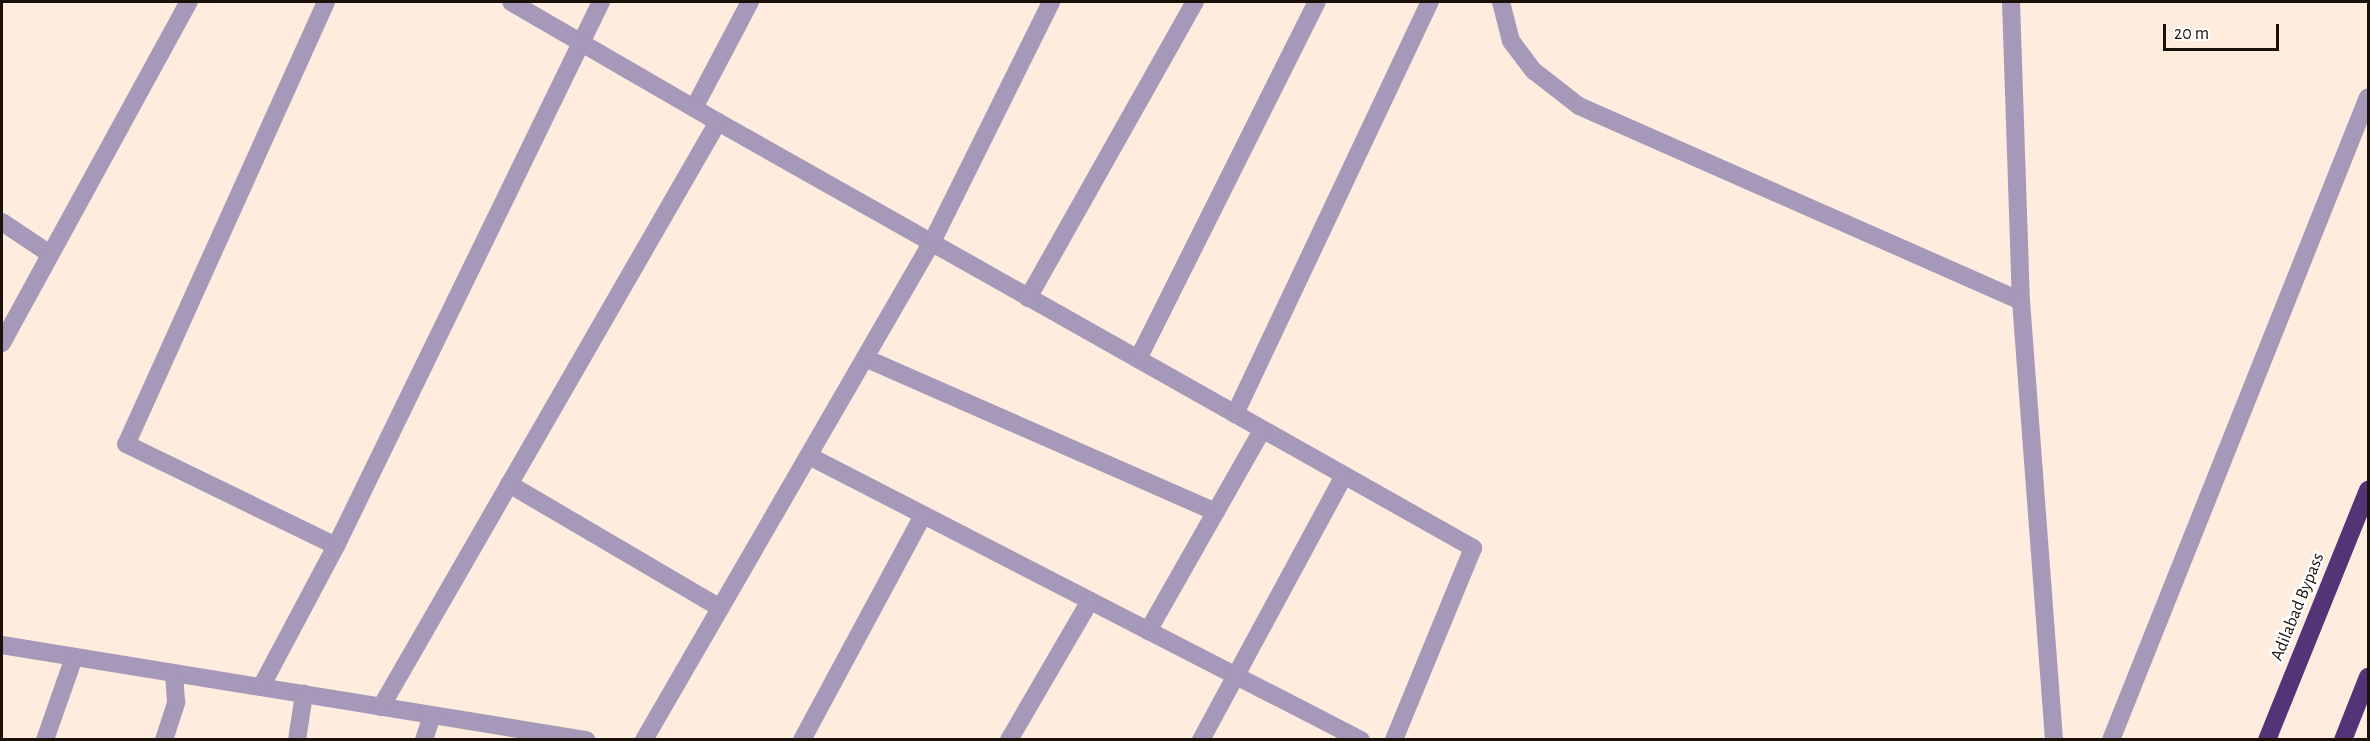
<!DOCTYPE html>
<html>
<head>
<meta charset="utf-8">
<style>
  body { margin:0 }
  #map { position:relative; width:2370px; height:741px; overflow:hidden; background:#feecde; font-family:"Alegreya Sans",sans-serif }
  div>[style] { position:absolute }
  .minor>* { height:18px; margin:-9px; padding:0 9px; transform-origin:9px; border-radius:9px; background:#a698b9 }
  .highway>* { height:18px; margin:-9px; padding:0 9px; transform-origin:9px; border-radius:9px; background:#543477 }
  span { translate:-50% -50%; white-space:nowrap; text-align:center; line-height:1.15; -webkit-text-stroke:5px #fff; paint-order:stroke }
  .street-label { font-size:18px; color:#1a1108 }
  .frame { position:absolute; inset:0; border:3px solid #1a1108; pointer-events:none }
  .scale { position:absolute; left:2163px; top:24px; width:116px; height:27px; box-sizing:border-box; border:3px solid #1a1108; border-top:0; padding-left:8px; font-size:18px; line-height:21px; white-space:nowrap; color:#1a1108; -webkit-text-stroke:4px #fff; paint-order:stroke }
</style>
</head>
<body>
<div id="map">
  <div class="minor">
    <div style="left:326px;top:2px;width:485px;rotate:114.3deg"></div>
    <div style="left:126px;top:444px;width:233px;rotate:25.9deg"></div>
    <div style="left:1501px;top:2px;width:40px;rotate:75.6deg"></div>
    <div style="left:1511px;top:41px;width:38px;rotate:53deg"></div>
    <div style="left:1534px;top:71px;width:57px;rotate:37.9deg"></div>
    <div style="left:1579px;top:106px;width:483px;rotate:23.8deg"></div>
    <div style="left:2011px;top:2px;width:299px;rotate:88.1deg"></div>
    <div style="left:2021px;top:301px;width:440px;rotate:85.7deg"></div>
    <div style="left:694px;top:108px;width:120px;rotate:-62.2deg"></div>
    <div style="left:718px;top:122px;width:867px;rotate:29.43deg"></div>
    <div style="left:1473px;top:548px;width:208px;rotate:112.4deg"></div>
    <div style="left:2px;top:222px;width:58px;rotate:33.7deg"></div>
    <div style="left:1028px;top:298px;width:340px;rotate:-60.6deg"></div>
    <div style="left:2px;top:343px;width:389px;rotate:-61.3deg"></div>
    <div style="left:865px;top:358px;width:383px;rotate:23.7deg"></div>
    <div style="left:1138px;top:359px;width:399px;rotate:-63.4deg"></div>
    <div style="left:1235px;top:414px;width:456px;rotate:-64.7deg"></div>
    <div style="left:809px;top:456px;width:621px;rotate:27.23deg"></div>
    <div style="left:509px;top:484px;width:245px;rotate:30.4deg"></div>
    <div style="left:1148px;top:631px;width:231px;rotate:-60.4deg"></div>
    <div style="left:2px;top:645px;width:592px;rotate:9.24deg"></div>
    <div style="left:261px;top:687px;width:160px;rotate:-62deg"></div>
    <div style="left:336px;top:546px;width:605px;rotate:-64.03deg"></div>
    <div style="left:381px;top:707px;width:675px;rotate:-60.06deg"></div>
    <div style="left:718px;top:122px;width:239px;rotate:-149.9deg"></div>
    <div style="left:45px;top:740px;width:88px;rotate:-70.7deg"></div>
    <div style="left:164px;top:740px;width:40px;rotate:-72deg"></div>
    <div style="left:176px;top:702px;width:29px;rotate:-94deg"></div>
    <div style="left:297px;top:740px;width:47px;rotate:-81.3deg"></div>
    <div style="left:424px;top:740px;width:26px;rotate:-72deg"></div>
    <div style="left:644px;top:740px;width:578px;rotate:-59.97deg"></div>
    <div style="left:933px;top:240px;width:266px;rotate:-63.6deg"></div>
    <div style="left:802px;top:740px;width:255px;rotate:-61.7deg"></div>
    <div style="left:1009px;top:740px;width:161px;rotate:-59.8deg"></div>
    <div style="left:1201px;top:740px;width:300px;rotate:-61.6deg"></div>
    <div style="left:2111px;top:740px;width:692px;rotate:-68.21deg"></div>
  </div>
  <div class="highway">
    <div style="left:2267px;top:740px;width:270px;rotate:-68deg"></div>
    <div style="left:2343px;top:740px;width:68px;rotate:-68.4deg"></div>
  </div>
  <div class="street-label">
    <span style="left:2298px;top:607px;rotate:-68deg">Adilabad Bypass</span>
  </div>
  <div class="frame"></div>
  <div class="scale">20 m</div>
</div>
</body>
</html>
